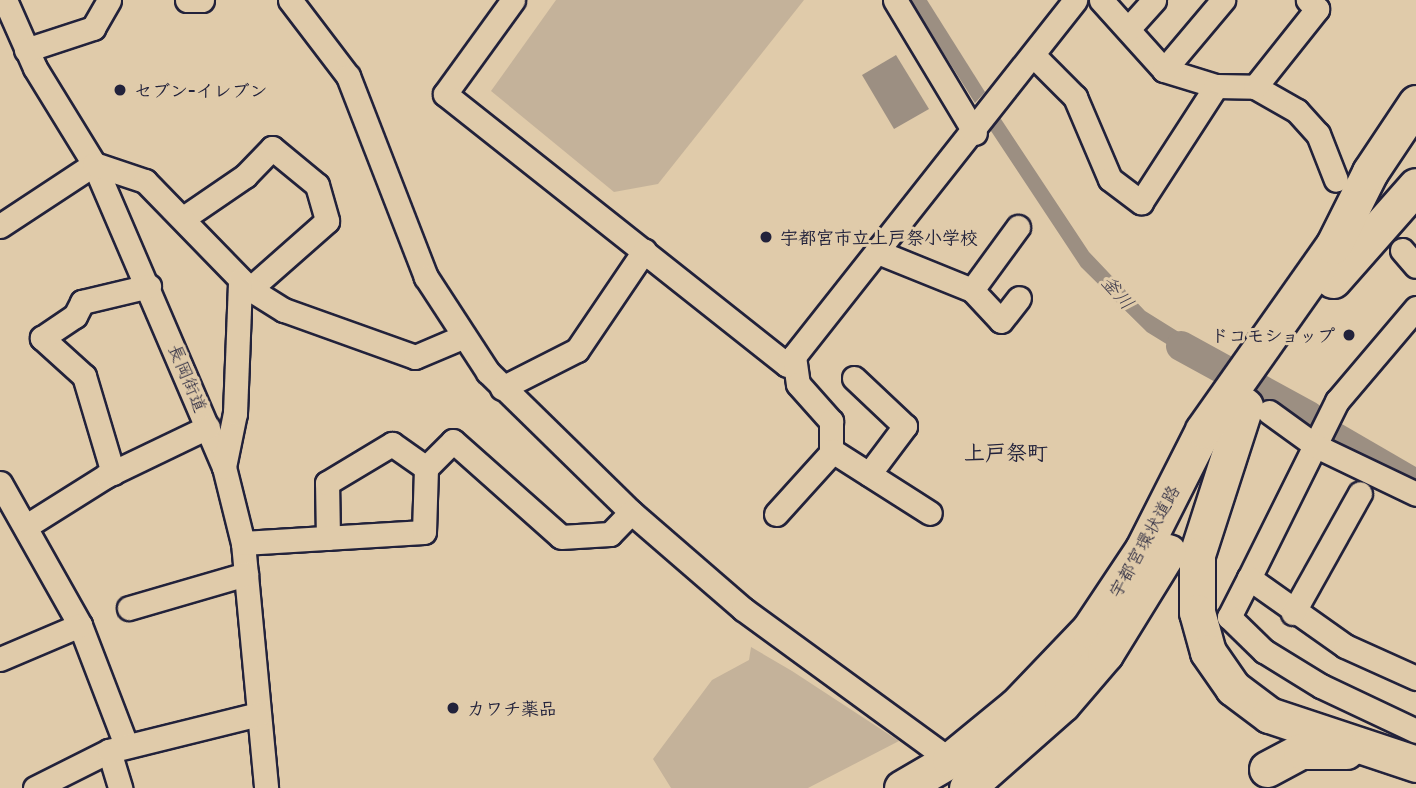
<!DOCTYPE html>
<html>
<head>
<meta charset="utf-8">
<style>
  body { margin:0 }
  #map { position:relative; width:1416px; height:788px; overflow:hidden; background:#e0cbaa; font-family:Mali,"Klee One",sans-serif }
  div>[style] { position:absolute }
  .green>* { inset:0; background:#c4b29a }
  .water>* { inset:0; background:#9c8f82 }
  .river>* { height:30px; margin:-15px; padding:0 15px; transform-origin:15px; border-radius:15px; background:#9c8f82 }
  .roads { filter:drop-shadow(2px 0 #22223b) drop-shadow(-2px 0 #22223b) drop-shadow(0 2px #22223b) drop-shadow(0 -2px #22223b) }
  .minor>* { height:23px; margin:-11.5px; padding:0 11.5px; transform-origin:11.5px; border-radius:11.5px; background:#e0cbaa }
  .highway>* { height:35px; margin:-17.5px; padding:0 17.5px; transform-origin:17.5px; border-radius:17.5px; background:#e0cbaa }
  .dots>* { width:19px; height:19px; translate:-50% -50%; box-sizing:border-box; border:4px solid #e0cbaa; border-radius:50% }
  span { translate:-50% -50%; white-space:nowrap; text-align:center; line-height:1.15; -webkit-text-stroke:6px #e0cbaa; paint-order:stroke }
  .poi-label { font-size:18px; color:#22223b; font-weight:700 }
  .left { translate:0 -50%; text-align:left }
  .right { translate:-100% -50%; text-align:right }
  .street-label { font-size:18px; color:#22223b }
  .water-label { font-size:19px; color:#403d4d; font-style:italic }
  .quarter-label { font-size:21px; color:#22223b; font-weight:700 }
</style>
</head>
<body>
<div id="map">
  <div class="green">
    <div style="clip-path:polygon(556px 0,804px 0,658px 184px,614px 192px,491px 91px)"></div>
    <div style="clip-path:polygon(751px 647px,792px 671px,899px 741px,808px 788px,671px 788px,653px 759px,712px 680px,749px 660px)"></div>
  </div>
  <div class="water">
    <div style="clip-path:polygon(910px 0,927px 0,985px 92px,975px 103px)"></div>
    <div style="clip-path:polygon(896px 55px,929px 109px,894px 129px,862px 75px)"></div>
    <div style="clip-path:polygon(999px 116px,1089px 252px,1145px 311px,1222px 359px,1212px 372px,1147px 332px,1081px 267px,989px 128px)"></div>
    <div style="clip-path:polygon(1281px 388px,1323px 413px,1314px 429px,1270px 405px)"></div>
    <div style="clip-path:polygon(1335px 420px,1416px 467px,1416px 485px,1327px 437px)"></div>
  </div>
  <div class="river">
    <div style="left:1181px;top:346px;width:146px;rotate:28.7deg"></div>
  </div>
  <div class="roads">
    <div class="minor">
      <div style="left:5px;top:0;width:74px;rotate:66.2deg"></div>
      <div style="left:35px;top:68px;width:113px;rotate:58.4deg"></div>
      <div style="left:94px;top:164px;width:330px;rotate:66.8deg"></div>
      <div style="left:224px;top:467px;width:78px;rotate:76deg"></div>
      <div style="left:243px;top:543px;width:246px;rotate:84.6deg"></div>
      <div style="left:187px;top:0;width:15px"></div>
      <div style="left:290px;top:0;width:96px;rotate:52.7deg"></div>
      <div style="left:348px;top:76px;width:216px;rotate:68.8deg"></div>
      <div style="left:426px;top:277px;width:113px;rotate:56.9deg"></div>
      <div style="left:488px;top:372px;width:200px;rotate:44.4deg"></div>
      <div style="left:631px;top:512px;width:148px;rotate:40.9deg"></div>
      <div style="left:743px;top:609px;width:256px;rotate:36.1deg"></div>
      <div style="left:513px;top:0;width:116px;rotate:125.9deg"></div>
      <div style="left:445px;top:94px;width:436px;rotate:38.4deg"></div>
      <div style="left:787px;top:365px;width:465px;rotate:-51.7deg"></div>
      <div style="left:895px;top:0;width:155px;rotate:59deg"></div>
      <div style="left:1101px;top:0;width:94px;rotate:48deg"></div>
      <div style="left:1164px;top:70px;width:54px;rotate:17.1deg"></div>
      <div style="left:1216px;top:86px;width:39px;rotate:1deg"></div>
      <div style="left:1255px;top:87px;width:48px;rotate:29.7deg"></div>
      <div style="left:1297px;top:111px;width:31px;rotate:48deg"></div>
      <div style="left:1318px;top:134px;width:49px;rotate:68.6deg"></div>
      <div style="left:1128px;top:29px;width:39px;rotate:-48deg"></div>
      <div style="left:26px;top:50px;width:71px;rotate:-18.2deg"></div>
      <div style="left:93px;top:28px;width:32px;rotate:-60deg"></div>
      <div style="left:1035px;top:57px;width:57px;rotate:45deg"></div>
      <div style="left:1075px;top:97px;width:89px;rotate:66.9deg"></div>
      <div style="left:1110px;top:179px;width:39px;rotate:37deg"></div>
      <div style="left:1141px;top:202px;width:138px;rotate:-57.1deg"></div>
      <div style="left:1164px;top:70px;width:92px;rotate:-49.9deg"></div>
      <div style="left:1255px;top:87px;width:100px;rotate:-51.5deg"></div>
      <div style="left:1317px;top:9px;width:13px;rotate:-135deg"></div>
      <div style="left:185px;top:217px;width:73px;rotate:-34.3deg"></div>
      <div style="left:245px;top:176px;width:39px;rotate:-46deg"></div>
      <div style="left:272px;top:148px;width:58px;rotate:39.4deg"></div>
      <div style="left:317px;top:185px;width:37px;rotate:74deg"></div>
      <div style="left:327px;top:221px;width:103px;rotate:138.6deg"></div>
      <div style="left:0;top:226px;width:113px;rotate:-33.4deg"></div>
      <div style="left:94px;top:164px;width:54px;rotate:18.4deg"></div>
      <div style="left:145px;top:181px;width:151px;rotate:45.8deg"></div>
      <div style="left:250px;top:289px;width:40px;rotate:32deg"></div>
      <div style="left:284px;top:310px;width:139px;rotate:19.7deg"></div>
      <div style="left:415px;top:357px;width:49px;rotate:-22.9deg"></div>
      <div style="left:1402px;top:250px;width:21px;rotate:49deg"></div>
      <div style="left:878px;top:252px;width:101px;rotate:22deg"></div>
      <div style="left:972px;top:290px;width:42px;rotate:46.9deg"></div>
      <div style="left:1001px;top:321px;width:29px;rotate:-52deg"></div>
      <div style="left:972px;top:290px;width:78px;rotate:-53.9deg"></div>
      <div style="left:1416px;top:308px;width:122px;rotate:130.3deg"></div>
      <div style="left:1337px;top:401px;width:198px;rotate:116.4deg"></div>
      <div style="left:1249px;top:578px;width:118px;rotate:35.3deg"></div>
      <div style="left:1345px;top:646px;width:78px;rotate:24.3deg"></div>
      <div style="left:794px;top:356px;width:28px;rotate:82deg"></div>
      <div style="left:798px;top:384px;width:50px;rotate:48.3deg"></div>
      <div style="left:831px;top:421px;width:29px;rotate:90deg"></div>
      <div style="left:831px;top:450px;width:117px;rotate:32.5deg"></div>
      <div style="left:854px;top:378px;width:70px;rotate:43.3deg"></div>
      <div style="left:905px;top:426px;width:60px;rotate:126.9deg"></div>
      <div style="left:502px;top:388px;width:84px;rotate:-26.9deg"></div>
      <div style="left:577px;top:350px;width:120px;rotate:-55.9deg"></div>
      <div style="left:1269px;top:412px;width:58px;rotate:35.9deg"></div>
      <div style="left:1316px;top:446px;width:111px;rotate:25.6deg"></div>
      <div style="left:224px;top:467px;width:55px;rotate:-78.5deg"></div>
      <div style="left:235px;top:413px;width:133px;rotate:-87.8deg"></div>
      <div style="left:113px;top:473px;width:101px;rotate:-106.6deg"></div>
      <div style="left:84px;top:376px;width:57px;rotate:-137.9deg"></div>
      <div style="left:42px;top:338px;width:40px;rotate:-34deg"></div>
      <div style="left:75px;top:316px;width:16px;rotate:-63deg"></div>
      <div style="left:82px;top:302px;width:69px;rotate:-13.4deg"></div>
      <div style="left:0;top:483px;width:163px;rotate:60.6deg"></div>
      <div style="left:80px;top:625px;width:129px;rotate:69deg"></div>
      <div style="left:776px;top:514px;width:85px;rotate:-47.9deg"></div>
      <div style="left:28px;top:525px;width:92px;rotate:-32.1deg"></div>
      <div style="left:106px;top:476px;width:113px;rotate:-25.7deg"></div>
      <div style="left:328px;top:538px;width:55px;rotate:-91deg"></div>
      <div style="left:327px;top:483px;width:76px;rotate:-31deg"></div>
      <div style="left:392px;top:444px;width:42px;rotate:35.2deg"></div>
      <div style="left:243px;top:543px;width:181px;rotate:-3.5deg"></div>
      <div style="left:424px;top:532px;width:64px;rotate:-88.2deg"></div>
      <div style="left:426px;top:468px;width:38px;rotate:-45deg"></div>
      <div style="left:453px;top:441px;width:144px;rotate:41.6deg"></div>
      <div style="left:561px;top:537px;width:49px;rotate:-3.5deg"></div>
      <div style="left:610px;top:534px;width:30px;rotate:-46deg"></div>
      <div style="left:1249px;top:578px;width:44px;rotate:117.1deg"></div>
      <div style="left:1229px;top:617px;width:49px;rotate:44.2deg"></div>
      <div style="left:1264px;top:651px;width:67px;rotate:31.6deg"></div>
      <div style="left:1321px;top:686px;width:105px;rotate:25.3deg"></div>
      <div style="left:129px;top:608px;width:122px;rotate:-16.2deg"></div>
      <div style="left:1293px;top:613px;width:137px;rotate:-60.8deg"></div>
      <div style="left:0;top:659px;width:87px;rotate:-23deg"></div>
      <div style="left:109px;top:751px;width:39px;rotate:73deg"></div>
      <div style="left:35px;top:788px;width:83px;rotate:-26.6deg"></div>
      <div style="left:109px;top:751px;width:154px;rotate:-13.9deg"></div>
    </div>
    <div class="highway">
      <div style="left:1333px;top:280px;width:125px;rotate:-48.6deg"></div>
      <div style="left:1245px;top:406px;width:157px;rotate:107.9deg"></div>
      <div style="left:1197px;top:555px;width:57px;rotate:90deg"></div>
      <div style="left:1197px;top:612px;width:41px;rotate:74.6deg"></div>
      <div style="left:1208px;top:652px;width:44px;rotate:55.2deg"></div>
      <div style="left:1233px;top:688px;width:45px;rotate:36.9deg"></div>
      <div style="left:1269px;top:715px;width:155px;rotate:18.4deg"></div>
      <div style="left:1267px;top:769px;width:38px;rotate:-28deg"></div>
      <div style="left:1301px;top:751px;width:45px"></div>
      <div style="left:902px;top:788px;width:56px;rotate:-30.3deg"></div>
      <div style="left:950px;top:760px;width:85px;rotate:-39.3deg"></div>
      <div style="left:1016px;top:706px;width:105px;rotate:-46.2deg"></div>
      <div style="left:1089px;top:630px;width:97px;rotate:-56.3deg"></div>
      <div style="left:1143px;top:549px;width:133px;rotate:-63.2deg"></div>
      <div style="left:1203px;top:430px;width:225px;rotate:-54.8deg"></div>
      <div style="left:1333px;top:246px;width:83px;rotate:-63.4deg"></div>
      <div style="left:1370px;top:172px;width:83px;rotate:-56.3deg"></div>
      <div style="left:967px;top:788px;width:127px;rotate:-41.5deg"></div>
      <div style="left:1062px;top:704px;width:66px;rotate:-49.3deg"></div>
      <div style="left:1105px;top:654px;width:120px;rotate:-58.3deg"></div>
    </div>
  </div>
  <div class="dots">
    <div style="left:120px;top:90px;background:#22223b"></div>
    <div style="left:766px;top:237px;background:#22223b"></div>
    <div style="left:1349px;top:335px;background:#22223b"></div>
    <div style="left:453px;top:708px;background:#22223b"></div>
  </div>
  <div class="poi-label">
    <span class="left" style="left:134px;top:90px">セブン-イレブン</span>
    <span class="left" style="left:780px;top:237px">宇都宮市立上戸祭小学校</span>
    <span class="right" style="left:1335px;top:335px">ドコモショップ</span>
    <span class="left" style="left:467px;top:708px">カワチ薬品</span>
  </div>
  <div class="street-label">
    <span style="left:188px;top:378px;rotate:67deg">長岡街道</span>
    <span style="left:1144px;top:541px;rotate:-61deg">宇都宮環状道路</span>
  </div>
  <div class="water-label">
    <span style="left:1118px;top:292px;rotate:49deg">釜川</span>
  </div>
  <div class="quarter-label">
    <span style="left:1006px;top:452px">上戸祭町</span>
  </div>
</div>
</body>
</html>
